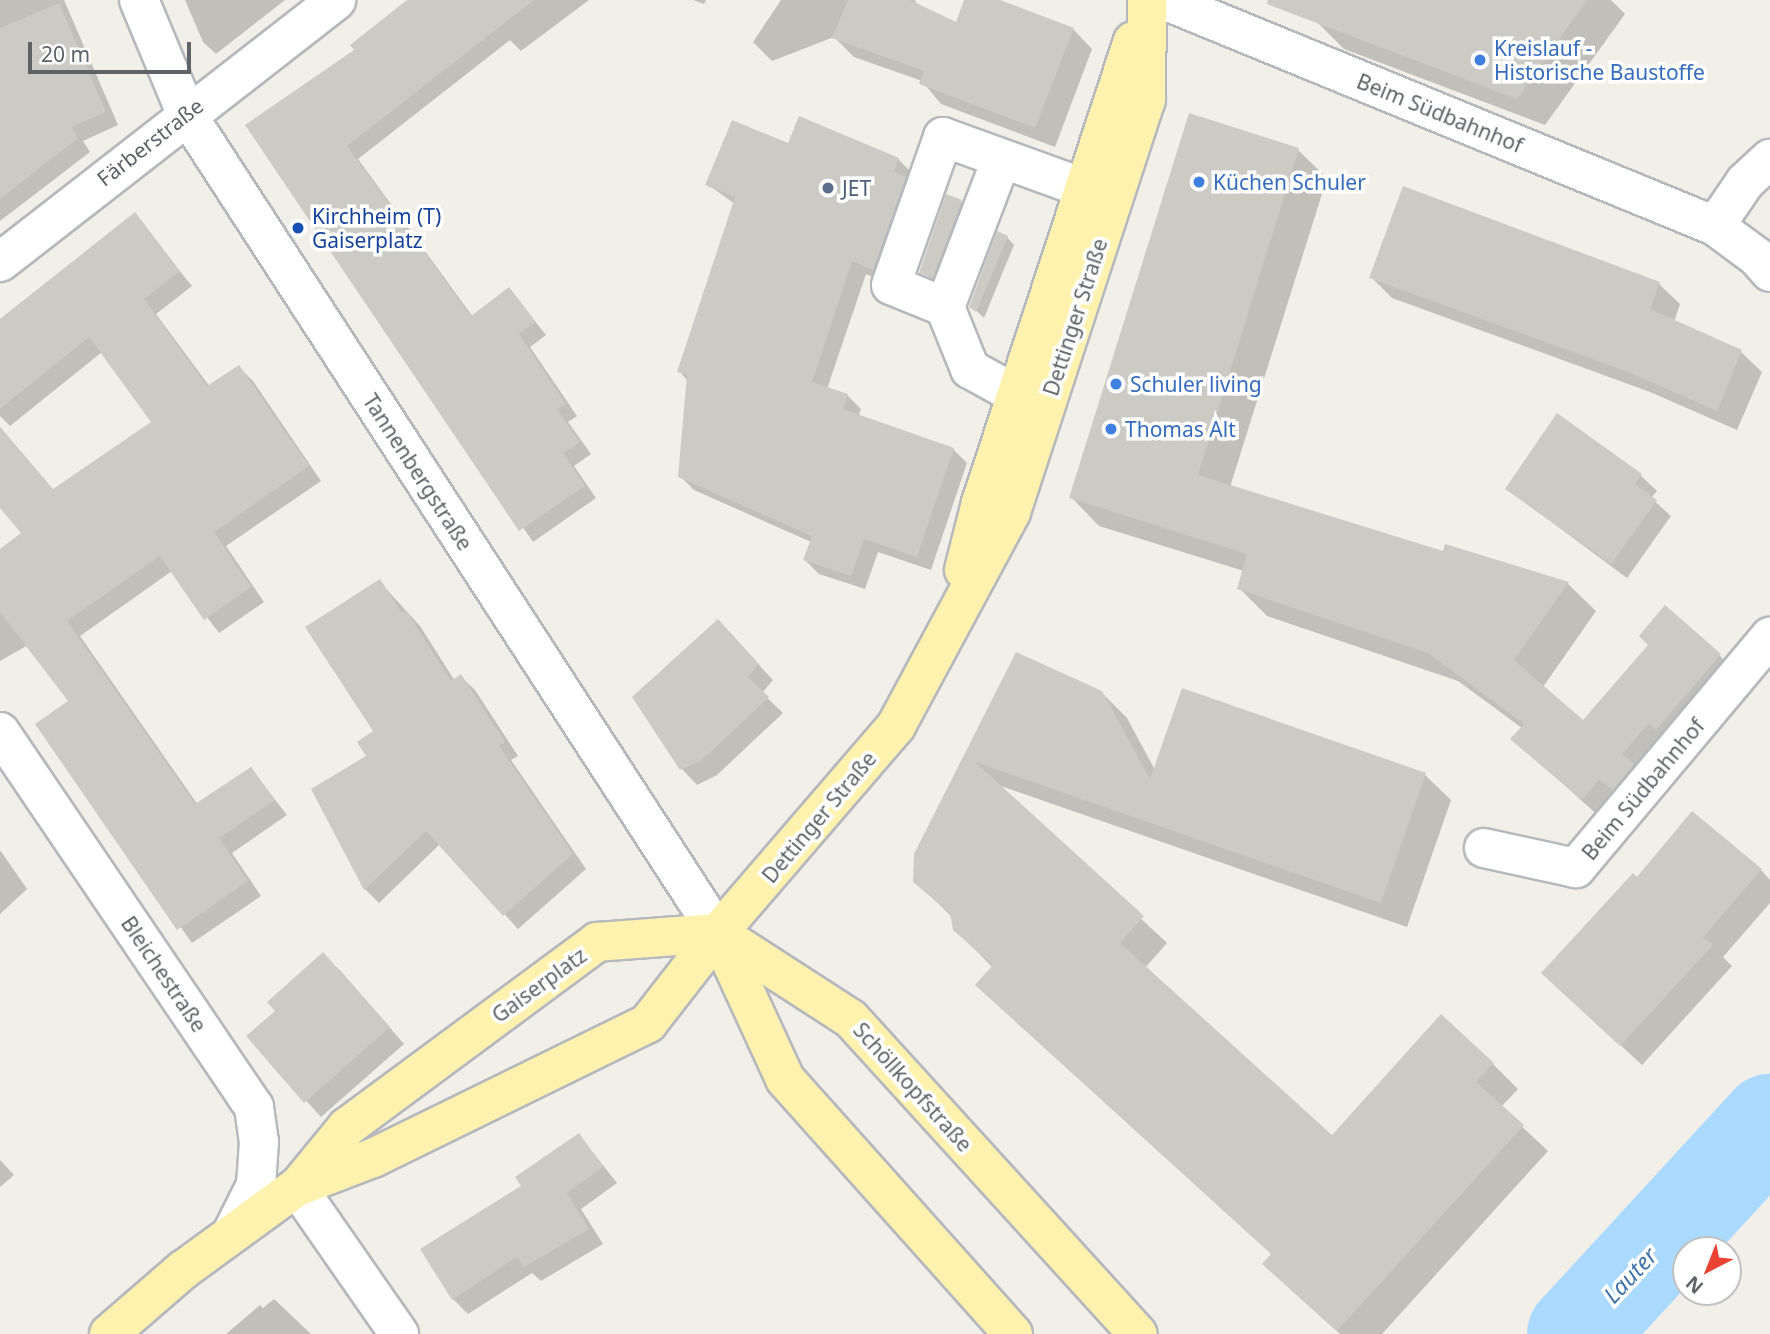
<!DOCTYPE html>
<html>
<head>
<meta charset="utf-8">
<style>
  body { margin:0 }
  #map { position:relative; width:1770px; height:1334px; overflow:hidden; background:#f1efe8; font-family:"Noto Sans",sans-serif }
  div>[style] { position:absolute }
  .shadow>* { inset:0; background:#0003 }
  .river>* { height:98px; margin:-49px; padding:0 49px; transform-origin:49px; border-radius:49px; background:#aadaff }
  .building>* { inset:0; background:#cccac5 }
  .roads { filter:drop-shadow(2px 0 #b5b8bc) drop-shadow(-2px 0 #b5b8bc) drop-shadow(0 2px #b5b8bc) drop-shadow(0 -2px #b5b8bc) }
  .minor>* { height:38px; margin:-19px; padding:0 19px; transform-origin:19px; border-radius:19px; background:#fff }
  .major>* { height:38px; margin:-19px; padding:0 19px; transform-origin:19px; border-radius:19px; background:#fff2af }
  .dots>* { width:19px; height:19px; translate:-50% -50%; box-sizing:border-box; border:4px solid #fff; border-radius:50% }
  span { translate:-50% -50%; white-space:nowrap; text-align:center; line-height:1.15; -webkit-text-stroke:7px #fff; paint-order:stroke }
  .shop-label { font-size:21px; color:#366cbe }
  .left { translate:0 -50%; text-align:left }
  .street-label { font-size:21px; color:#5f6368 }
  .service-label { font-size:21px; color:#4e5e75 }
  .transit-label { font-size:21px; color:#164399 }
  .water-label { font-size:23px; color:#4174aa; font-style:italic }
  .north { position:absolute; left:1672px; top:1236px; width:70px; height:70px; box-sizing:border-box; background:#fff; border:2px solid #bfc1c3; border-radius:50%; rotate:222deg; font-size:19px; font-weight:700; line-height:28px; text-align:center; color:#5f6368 }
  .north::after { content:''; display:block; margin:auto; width:24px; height:32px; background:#ea4335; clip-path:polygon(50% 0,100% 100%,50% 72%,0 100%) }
  .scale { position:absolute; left:28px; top:42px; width:163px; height:32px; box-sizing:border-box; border:4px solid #5f6368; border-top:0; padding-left:9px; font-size:21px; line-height:24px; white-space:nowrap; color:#5f6368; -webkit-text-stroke:5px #fff; paint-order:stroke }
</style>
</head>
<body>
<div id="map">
  <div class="shadow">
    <div style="clip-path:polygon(0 0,64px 0,118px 125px,83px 141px,90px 152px,0 221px)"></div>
    <div style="clip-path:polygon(185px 0,285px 0,216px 54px,203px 42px)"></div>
    <div style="clip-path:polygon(411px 0,589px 0,521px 51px,510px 40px,358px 159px,473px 317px,509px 289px,546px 335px,530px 347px,577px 416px,568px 422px,591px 454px,574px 466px,596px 498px,533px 542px,248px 125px,357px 51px)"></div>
    <div style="clip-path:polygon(693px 0,706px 0,704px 4px)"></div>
    <div style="clip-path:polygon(781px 0,915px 0,917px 5px,957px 24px,966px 0,995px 0,1073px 29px,1092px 49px,1055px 147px,941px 104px,922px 81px,854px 57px,834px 37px,772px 61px,753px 42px)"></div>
    <div style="clip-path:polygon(1283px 0,1611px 0,1625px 14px,1545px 125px,1344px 49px,1316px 21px)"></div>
    <div style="clip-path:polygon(789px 146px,898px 159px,912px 173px,887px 283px,866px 274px,827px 389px,847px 395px,861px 409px,858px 417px,953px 449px,967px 463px,931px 570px,878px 552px,865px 589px,819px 574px,805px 560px,811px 542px,694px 490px,680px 476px,688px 381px,679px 371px,735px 204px,707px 184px)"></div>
    <div style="clip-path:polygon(1298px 150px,1327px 178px,1230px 487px,1444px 553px,1446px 546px,1568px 584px,1596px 611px,1543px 687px,1583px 722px,1719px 655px,1747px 683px,1611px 827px,1513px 739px,1522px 728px,1458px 681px,1267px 616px,1239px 588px,1244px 571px,1099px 526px,1071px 497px)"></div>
    <div style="clip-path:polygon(961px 202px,968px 209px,940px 284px,921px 272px)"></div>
    <div style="clip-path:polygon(134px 215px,192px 286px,156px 314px,210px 387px,239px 367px,253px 381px,321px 481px,226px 546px,264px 602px,219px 633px,172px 571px,80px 636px,198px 805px,251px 769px,287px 815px,232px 853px,261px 896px,192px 943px,37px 725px,71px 701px,28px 645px,0 661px,0 551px,24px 534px,0 505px,0 427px,54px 491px,153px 422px,102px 352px,10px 426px,0 416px,0 322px)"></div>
    <div style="clip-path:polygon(1007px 237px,1014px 245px,984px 318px,971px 306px)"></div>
    <div style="clip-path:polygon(1371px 277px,1659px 284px,1680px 304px,1674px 322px,1741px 352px,1762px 372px,1737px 430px,1650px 392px,1392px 298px)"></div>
    <div style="clip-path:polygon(1558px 416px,1641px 476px,1657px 491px,1651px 498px,1671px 516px,1627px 578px,1507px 489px)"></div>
    <div style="clip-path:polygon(380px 582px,420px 626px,455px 681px,461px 677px,475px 690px,518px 756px,511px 760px,586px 869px,518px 929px,440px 844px,379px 903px,365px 889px,313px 790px,368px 757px,376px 731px)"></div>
    <div style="clip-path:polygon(733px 637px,773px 680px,762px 693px,783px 713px,717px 775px,697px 785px,682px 769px,635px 697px)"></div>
    <div style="clip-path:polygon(1017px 654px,1101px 692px,1127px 718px,1155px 770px,1183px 691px,1425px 775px,1451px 800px,1407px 927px,998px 785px,1167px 943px,1145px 968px,1332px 1137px,1493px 1064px,1518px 1089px,1501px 1107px,1548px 1151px,1382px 1334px,1340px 1334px,1290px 1289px,1265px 1264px,1273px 1255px,955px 929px,952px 917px,915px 881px)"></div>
    <div style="clip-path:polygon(0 850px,27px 889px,0 914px)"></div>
    <div style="clip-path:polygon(1761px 870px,1770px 880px,1770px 903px,1723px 957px,1732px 966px,1642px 1065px,1564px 993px,1638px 880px)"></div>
    <div style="clip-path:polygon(339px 969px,404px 1044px,321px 1117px,248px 1036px)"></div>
    <div style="clip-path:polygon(579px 1135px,617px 1183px,581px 1209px,603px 1244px,541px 1281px,532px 1273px,468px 1314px,453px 1299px,524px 1186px)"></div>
    <div style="clip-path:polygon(0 1160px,14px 1175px,0 1187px)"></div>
    <div style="clip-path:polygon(274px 1299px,311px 1334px,226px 1334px,260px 1305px,263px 1308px)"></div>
  </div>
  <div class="river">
    <div style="left:1576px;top:1334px;width:287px;rotate:-47.4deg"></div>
  </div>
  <div class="building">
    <div style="clip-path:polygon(407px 0,534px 0,347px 146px,471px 316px,509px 287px,536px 322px,519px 334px,566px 404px,557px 409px,580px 442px,563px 453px,585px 486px,519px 531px,245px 125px,354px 50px,350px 45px)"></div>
    <div style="clip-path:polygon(848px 0,910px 0,956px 22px,964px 0,1000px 0,1074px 28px,1035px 128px,919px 84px,924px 71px,832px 38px)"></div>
    <div style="clip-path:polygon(1268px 0,1587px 0,1517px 99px,1267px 4px)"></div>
    <div style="clip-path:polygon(59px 3px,106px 112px,71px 127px,78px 138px,0 199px,0 28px)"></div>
    <div style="clip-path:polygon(1189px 113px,1299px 148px,1198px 475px,1443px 551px,1445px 544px,1569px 582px,1514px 660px,1583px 720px,1648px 645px,1639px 636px,1665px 605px,1721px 654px,1656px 730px,1649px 723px,1622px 754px,1634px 764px,1613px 790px,1599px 780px,1582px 800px,1510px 739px,1524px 724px,1428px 653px,1237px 589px,1247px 554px,1069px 498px)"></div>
    <div style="clip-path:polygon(799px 116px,899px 158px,894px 172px,906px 177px,873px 270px,852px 261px,812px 382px,848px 394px,843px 409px,954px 448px,917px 557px,864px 539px,851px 576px,803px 560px,812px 536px,678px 477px,687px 375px,677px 372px,735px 197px,705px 185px,732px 120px,788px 143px)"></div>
    <div style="clip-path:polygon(1403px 186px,1660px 282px,1650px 309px,1742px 350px,1717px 411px,1628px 372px,1369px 278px)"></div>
    <div style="clip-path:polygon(946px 194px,962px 200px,933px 278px,919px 273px)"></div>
    <div style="clip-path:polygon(135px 212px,180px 271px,144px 299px,207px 386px,239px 365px,309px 466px,214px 532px,251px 587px,204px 620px,160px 556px,67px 621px,195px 804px,251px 767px,275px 800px,219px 838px,248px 881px,177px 930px,35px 724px,68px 701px,0 612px,0 549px,21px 533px,0 508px,0 427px,53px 489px,151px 422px,89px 337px,0 409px,0 319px)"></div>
    <div style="clip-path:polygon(997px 231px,1008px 236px,976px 312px,969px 307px)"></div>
    <div style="clip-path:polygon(1557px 413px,1642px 474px,1635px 484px,1657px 500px,1611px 564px,1505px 489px)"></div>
    <div style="clip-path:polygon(380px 579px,402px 613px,406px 610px,451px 681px,461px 674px,505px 742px,499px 746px,573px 854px,503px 916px,426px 831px,364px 890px,311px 789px,366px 756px,357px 742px,373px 731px,305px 627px)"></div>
    <div style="clip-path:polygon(718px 619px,759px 664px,748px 677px,769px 697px,702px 760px,680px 770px,632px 697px)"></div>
    <div style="clip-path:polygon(1016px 652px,1102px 691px,1150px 779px,1182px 688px,1426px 773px,1381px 903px,975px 762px,1144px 916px,1120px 943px,1332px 1135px,1441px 1014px,1494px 1063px,1476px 1082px,1524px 1125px,1337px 1331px,1262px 1264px,1271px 1254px,975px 985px,993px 965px,953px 930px,950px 913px,913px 882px,914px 854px)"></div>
    <div style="clip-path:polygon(1692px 811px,1762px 869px,1703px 937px,1713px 945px,1620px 1046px,1541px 973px,1633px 873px,1637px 877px)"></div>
    <div style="clip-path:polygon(323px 952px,390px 1027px,304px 1103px,246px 1036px,275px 1011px,267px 1002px)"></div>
    <div style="clip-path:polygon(579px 1133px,603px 1167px,567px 1193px,589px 1229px,524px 1267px,517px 1257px,452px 1300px,420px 1249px,521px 1186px,515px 1177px)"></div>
  </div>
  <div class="roads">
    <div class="minor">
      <div style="left:139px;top:0;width:122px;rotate:67.4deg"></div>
      <div style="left:186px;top:113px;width:977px;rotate:57.03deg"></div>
      <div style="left:1164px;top:0;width:596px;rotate:22.3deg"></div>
      <div style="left:1715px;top:226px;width:52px;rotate:36.4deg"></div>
      <div style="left:1757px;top:257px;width:20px;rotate:49deg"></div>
      <div style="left:1715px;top:226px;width:53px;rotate:-55.7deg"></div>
      <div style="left:1745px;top:182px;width:34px;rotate:-43deg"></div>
      <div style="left:0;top:262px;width:426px;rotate:-37.9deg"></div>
      <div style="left:945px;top:307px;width:157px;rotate:-69.1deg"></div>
      <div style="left:1017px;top:395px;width:54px;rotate:-151deg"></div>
      <div style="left:970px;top:369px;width:67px;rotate:-112deg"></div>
      <div style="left:945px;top:307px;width:58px;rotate:-157.8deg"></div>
      <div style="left:891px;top:285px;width:157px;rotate:-70.6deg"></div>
      <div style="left:943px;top:137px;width:153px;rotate:19.9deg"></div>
      <div style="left:0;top:732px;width:453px;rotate:55.9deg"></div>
      <div style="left:254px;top:1107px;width:35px;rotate:82deg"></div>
      <div style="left:259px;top:1142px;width:43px;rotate:94deg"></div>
      <div style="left:256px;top:1185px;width:54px;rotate:116.6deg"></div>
      <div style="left:1484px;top:848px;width:94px;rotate:12.3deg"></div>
      <div style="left:1576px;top:868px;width:302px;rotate:-50deg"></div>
      <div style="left:297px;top:1187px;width:179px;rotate:55.2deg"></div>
    </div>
    <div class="major">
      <div style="left:964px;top:570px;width:69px;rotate:-75.8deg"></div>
      <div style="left:981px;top:503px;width:486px;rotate:-71.8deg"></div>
      <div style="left:718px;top:933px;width:158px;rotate:32.9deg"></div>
      <div style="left:851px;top:1019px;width:426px;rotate:47.7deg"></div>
      <div style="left:718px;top:933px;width:161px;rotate:65.3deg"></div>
      <div style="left:785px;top:1079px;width:342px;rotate:48.2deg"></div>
      <div style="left:300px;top:1184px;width:74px;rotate:-50.5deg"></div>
      <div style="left:347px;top:1127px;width:311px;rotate:-36.5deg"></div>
      <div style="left:597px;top:942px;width:121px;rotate:-4.3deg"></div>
      <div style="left:109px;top:1334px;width:98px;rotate:-40.9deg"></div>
      <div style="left:183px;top:1270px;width:141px;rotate:-36.1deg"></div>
      <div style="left:297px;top:1187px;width:81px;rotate:-20.9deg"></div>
      <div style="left:373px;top:1158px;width:306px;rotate:-26.1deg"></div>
      <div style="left:648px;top:1023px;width:114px;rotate:-52.1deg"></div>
      <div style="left:718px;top:933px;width:273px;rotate:-49.3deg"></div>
      <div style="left:896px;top:726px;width:243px;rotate:-61.7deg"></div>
      <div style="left:1011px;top:512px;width:434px;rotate:-71.9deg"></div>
      <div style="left:1146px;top:100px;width:100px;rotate:-89.4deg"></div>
    </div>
  </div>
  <div class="dots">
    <div style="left:1480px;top:60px;background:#3f7fe0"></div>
    <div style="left:1199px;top:182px;background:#3f7fe0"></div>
    <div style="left:828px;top:188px;background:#5c6f8a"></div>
    <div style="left:298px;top:228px;background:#1a4fb4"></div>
    <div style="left:1116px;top:384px;background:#3f7fe0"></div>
    <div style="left:1111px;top:429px;background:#3f7fe0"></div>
  </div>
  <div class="shop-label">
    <span class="left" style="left:1494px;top:60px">Kreislauf -<br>Historische Baustoffe</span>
    <span class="left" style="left:1213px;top:182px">Küchen Schuler</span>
    <span class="left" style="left:1130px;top:384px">Schuler living</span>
    <span class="left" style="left:1125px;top:429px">Thomas Alt</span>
  </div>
  <div class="street-label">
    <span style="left:1440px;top:113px;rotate:22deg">Beim Südbahnhof</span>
    <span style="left:150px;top:142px;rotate:-38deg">Färberstraße</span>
    <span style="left:1075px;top:317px;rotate:-72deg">Dettinger Straße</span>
    <span style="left:418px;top:472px;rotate:57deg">Tannenbergstraße</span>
    <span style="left:1643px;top:789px;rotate:-50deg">Beim Südbahnhof</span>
    <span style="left:819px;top:817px;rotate:-50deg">Dettinger Straße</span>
    <span style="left:164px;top:974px;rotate:56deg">Bleichestraße</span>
    <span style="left:539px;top:985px;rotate:-36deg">Gaiserplatz</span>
    <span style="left:913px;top:1087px;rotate:48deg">Schöllkopfstraße</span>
  </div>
  <div class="service-label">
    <span class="left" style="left:842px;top:188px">JET</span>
  </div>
  <div class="transit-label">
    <span class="left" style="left:312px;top:228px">Kirchheim (T)<br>Gaiserplatz</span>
  </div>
  <div class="water-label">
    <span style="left:1630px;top:1275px;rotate:-47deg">Lauter</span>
  </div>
  <div class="north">N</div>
  <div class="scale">20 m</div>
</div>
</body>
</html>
